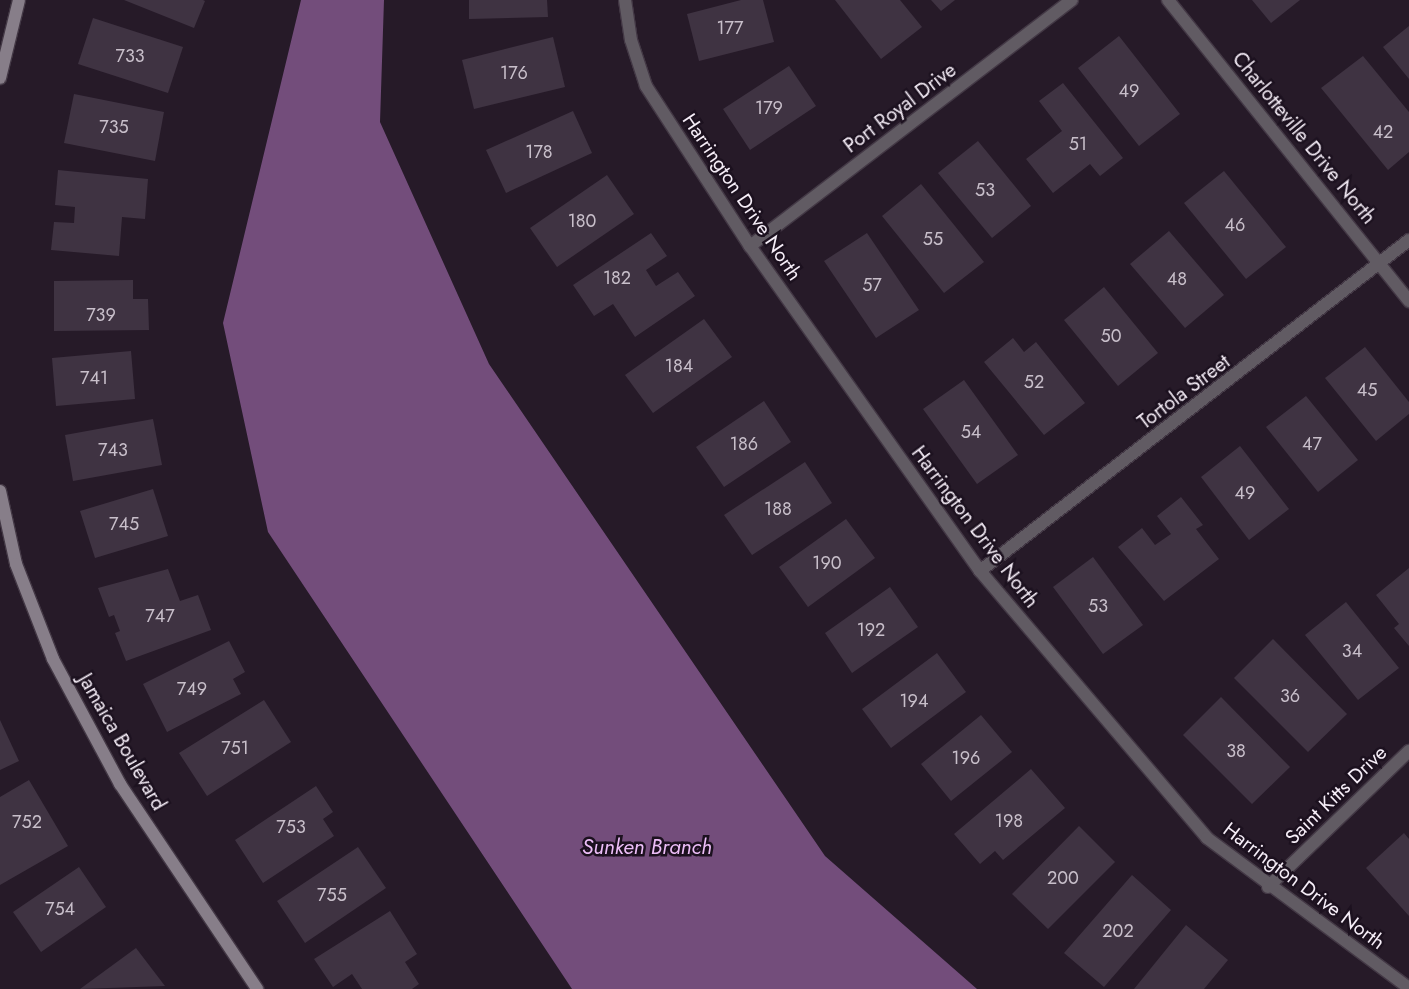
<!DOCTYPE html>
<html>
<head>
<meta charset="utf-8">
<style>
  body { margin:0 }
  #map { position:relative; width:1409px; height:989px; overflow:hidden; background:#261a28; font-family:Jost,sans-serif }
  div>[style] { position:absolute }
  .water>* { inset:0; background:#734d7b }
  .building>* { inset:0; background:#3f3342 }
  .roads { filter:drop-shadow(1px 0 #433845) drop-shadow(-1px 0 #433845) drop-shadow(0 1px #433845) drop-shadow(0 -1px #433845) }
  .street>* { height:12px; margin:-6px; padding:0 6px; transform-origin:6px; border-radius:6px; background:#615b63 }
  .secondary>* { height:12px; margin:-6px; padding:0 6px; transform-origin:6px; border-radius:6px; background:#877e89 }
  span { translate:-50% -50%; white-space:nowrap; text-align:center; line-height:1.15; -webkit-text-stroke:5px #1c111f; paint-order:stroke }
  .number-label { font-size:18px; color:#c8bfca }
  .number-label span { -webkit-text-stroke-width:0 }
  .street-label { font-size:20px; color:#f6eef8 }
  .water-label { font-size:21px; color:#edbef8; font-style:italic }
</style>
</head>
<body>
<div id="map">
  <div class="water">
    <div style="clip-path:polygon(301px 0,384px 0,380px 122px,489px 364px,825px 856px,977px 989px,572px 989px,268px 532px,223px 323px)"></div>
  </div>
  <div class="building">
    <div style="clip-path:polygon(124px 0,203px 0,205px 1px,194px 28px)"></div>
    <div style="clip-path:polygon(469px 0,547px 0,548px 17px,469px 19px)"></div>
    <div style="clip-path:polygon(741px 0,763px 0,774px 42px,699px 61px,687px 14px)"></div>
    <div style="clip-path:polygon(835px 0,900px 0,922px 27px,881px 59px)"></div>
    <div style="clip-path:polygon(931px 0,955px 0,941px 11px)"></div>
    <div style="clip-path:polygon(1252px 0,1300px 0,1271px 23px)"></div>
    <div style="clip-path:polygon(93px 18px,183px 47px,168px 93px,78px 64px)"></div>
    <div style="clip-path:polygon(1409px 26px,1409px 79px,1383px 47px)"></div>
    <div style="clip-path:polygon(1119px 36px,1180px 114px,1139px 146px,1078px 68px)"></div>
    <div style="clip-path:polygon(553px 37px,565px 87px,474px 109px,462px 60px)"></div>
    <div style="clip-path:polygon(1363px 56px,1409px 112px,1409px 152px,1388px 170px,1321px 88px)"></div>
    <div style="clip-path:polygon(789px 66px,816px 106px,750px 150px,723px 109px)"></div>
    <div style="clip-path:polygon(1063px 83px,1123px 158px,1100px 176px,1090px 164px,1053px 193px,1026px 159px,1062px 131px,1039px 101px)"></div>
    <div style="clip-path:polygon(74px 94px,164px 112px,155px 161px,64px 143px)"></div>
    <div style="clip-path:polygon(573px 111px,592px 153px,506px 193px,486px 150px)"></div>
    <div style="clip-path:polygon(978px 141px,1031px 206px,992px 238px,938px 173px)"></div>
    <div style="clip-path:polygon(58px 170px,148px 179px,145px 219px,122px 217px,119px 256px,51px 250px,54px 222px,74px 223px,75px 207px,55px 205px)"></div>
    <div style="clip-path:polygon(1224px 171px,1286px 247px,1246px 279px,1184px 203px)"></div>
    <div style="clip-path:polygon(607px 175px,634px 214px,557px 267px,530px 228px)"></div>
    <div style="clip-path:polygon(921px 184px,984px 262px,944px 293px,882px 216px)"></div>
    <div style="clip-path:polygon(1169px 231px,1224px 295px,1185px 328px,1130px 264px)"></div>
    <div style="clip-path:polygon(651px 233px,667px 256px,646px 270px,656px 286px,678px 272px,695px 296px,635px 337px,613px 304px,594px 316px,573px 285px)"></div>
    <div style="clip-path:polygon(867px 233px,919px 310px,876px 338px,824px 261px)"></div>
    <div style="clip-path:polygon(133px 280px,133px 299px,148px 299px,149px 330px,54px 331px,54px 281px)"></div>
    <div style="clip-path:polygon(1104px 287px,1158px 353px,1118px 386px,1064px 320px)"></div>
    <div style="clip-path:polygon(704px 319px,732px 357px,653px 413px,625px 375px)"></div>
    <div style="clip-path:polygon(1013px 338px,1024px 352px,1036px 342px,1085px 403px,1044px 435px,984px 362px)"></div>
    <div style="clip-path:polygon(1365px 347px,1409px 402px,1409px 414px,1376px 441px,1325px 378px)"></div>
    <div style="clip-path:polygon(131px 351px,135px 399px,56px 406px,52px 358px)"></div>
    <div style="clip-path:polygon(964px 380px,1018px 455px,977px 484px,923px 409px)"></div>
    <div style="clip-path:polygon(1306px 396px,1358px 460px,1318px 492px,1266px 427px)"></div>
    <div style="clip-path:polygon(764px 401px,791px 442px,724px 487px,696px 447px)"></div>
    <div style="clip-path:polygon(153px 419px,162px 465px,73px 481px,65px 435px)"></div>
    <div style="clip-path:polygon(1240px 446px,1289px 509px,1249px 540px,1201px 477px)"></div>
    <div style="clip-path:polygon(805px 462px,832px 503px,752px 555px,724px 515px)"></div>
    <div style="clip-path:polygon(153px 489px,168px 536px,95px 558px,80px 511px)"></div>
    <div style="clip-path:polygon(1181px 497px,1203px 525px,1196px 529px,1219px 559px,1164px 601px,1118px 547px,1142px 528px,1155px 545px,1171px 534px,1157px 516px)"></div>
    <div style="clip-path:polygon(846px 519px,875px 558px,808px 607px,779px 567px)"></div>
    <div style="clip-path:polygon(1093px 557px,1143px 625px,1103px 654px,1053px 587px)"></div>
    <div style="clip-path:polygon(1409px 568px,1409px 646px,1394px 628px,1399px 624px,1376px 595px)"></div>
    <div style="clip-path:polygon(168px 569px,180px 601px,198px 595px,211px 630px,126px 661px,115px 633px,120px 631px,114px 615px,109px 617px,98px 588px)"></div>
    <div style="clip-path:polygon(890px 587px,918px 627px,852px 673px,825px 633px)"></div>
    <div style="clip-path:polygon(1346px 602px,1399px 668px,1358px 700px,1305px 635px)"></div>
    <div style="clip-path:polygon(1273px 639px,1347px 714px,1308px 752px,1234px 678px)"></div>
    <div style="clip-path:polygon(229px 641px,245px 672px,233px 679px,241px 694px,167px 732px,143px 684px)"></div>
    <div style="clip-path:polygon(937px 653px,966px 692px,891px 748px,862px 709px)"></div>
    <div style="clip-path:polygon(1221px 697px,1290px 767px,1252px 804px,1183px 735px)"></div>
    <div style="clip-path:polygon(264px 700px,291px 742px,207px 796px,179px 753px)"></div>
    <div style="clip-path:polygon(981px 715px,1012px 752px,951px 801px,921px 764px)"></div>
    <div style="clip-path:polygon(0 720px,19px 761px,0 770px)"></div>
    <div style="clip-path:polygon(1031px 769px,1065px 808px,1003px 860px,995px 851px,980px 864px,954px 834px)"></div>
    <div style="clip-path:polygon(29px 780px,68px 846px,0 885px,0 797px)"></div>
    <div style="clip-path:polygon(316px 786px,333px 812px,323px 819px,334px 836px,263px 883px,235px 840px)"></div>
    <div style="clip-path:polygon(1079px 826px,1115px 862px,1048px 929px,1012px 894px)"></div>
    <div style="clip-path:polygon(1404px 833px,1409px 839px,1409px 916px,1366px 868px)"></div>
    <div style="clip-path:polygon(358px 847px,386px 888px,305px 943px,277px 901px)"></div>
    <div style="clip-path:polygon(79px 867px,106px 907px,41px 952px,13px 912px)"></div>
    <div style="clip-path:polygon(1132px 875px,1171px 910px,1104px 987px,1064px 953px)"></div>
    <div style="clip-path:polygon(390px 911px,417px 954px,405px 962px,419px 984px,412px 989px,362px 989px,352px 974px,333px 987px,314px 959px)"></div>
    <div style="clip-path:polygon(1186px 925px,1228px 960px,1204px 989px,1134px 989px)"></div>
    <div style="clip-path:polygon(136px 948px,165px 986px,80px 989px)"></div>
  </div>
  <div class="roads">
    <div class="street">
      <div style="left:625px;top:0;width:40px;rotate:81.5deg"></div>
      <div style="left:631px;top:40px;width:48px;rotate:71.9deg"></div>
      <div style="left:646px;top:86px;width:191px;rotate:57deg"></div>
      <div style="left:750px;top:246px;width:398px;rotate:54.7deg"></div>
      <div style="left:980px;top:571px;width:350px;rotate:49.6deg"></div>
      <div style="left:1207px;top:838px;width:252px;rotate:36.6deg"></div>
      <div style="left:1168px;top:0;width:386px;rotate:51.3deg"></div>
      <div style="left:750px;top:246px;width:405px;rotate:-37.4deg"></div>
      <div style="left:980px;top:571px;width:542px;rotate:-37.65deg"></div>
      <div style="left:1268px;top:887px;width:196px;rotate:-44deg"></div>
    </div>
    <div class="secondary">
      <div style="left:0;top:78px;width:80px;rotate:-76.3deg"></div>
      <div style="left:0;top:491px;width:75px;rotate:77.6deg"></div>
      <div style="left:16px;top:564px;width:102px;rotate:68.7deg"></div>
      <div style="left:53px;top:659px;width:142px;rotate:61.8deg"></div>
      <div style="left:120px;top:784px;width:247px;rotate:56.2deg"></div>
    </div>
  </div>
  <div class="number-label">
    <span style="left:730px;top:28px">177</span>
    <span style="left:130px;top:56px">733</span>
    <span style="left:514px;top:73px">176</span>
    <span style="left:1129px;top:91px">49</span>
    <span style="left:769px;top:108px">179</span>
    <span style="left:114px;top:127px">735</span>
    <span style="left:1383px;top:132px">42</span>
    <span style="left:1078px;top:144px">51</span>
    <span style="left:539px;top:152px">178</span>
    <span style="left:985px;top:190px">53</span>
    <span style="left:582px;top:221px">180</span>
    <span style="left:1235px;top:225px">46</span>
    <span style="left:933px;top:239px">55</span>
    <span style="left:617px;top:278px">182</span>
    <span style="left:1177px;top:279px">48</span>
    <span style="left:872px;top:285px">57</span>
    <span style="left:101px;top:315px">739</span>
    <span style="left:1111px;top:336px">50</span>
    <span style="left:679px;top:366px">184</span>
    <span style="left:94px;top:378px">741</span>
    <span style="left:1034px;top:382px">52</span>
    <span style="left:1367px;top:390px">45</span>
    <span style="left:971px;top:432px">54</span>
    <span style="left:744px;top:444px">186</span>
    <span style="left:1312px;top:444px">47</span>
    <span style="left:113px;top:450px">743</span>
    <span style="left:1245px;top:493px">49</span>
    <span style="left:778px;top:509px">188</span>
    <span style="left:124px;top:524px">745</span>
    <span style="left:827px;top:563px">190</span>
    <span style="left:1098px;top:606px">53</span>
    <span style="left:160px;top:616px">747</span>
    <span style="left:871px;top:630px">192</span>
    <span style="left:1352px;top:651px">34</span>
    <span style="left:192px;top:689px">749</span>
    <span style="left:1290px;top:696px">36</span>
    <span style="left:914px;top:701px">194</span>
    <span style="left:235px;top:748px">751</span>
    <span style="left:1236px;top:751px">38</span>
    <span style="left:966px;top:758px">196</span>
    <span style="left:1009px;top:821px">198</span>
    <span style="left:27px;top:822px">752</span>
    <span style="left:291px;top:827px">753</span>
    <span style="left:1063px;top:878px">200</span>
    <span style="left:332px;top:895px">755</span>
    <span style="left:60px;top:909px">754</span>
    <span style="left:1118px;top:931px">202</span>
  </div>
  <div class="street-label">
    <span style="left:900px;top:108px;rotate:-37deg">Port Royal Drive</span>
    <span style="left:1304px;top:138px;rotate:51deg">Charlotteville Drive North</span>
    <span style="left:742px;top:197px;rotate:56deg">Harrington Drive North</span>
    <span style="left:1184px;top:392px;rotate:-37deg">Tortola Street</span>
    <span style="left:975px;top:527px;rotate:53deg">Harrington Drive North</span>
    <span style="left:122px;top:742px;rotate:60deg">Jamaica Boulevard</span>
    <span style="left:1336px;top:795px;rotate:-44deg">Saint Kitts Drive</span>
    <span style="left:1304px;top:886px;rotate:37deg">Harrington Drive North</span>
  </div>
  <div class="water-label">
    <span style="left:647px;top:847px">Sunken Branch</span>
  </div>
</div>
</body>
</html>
